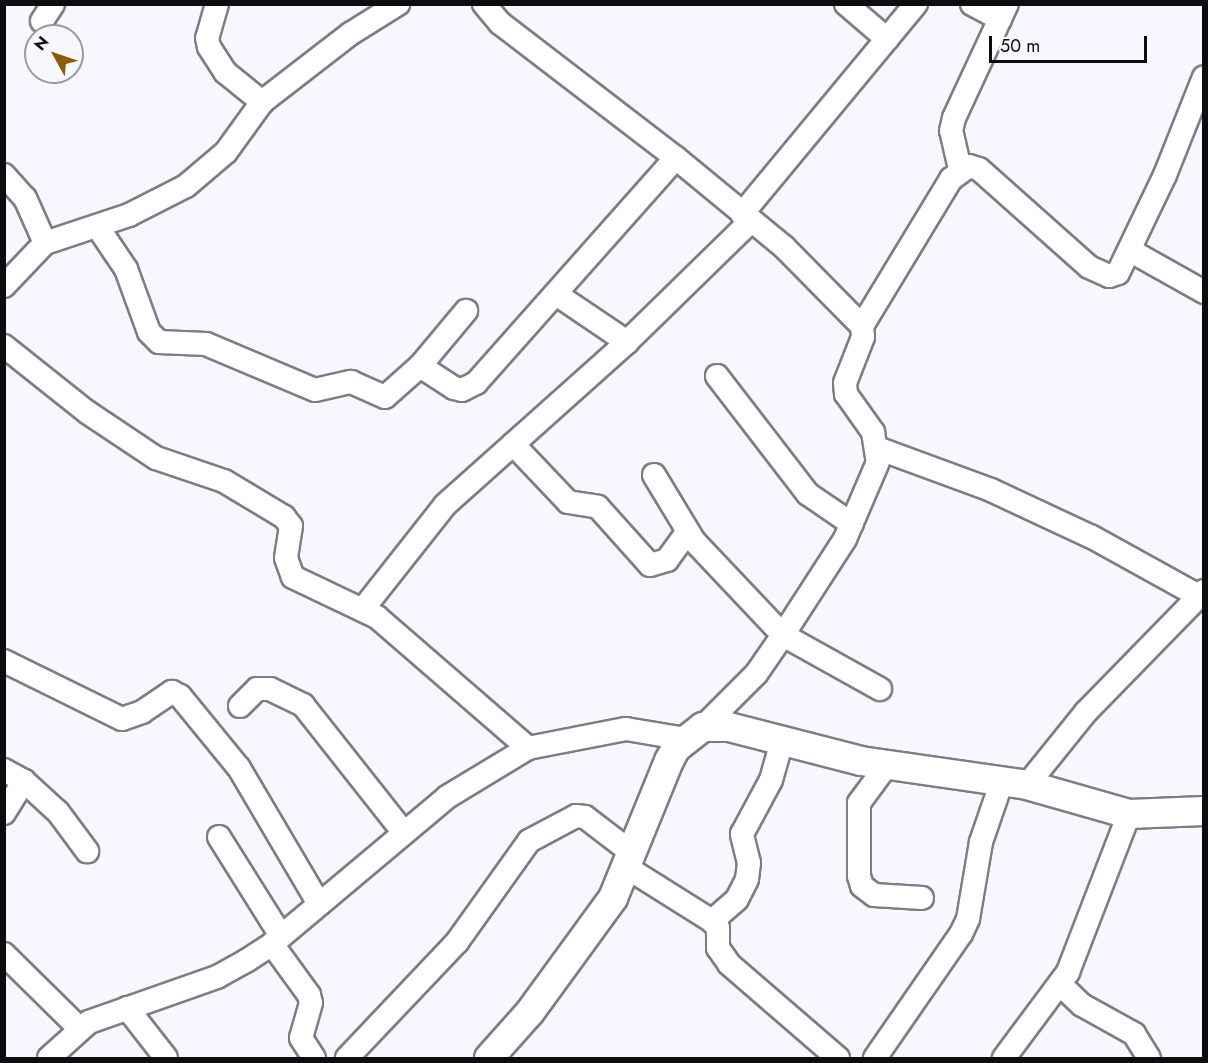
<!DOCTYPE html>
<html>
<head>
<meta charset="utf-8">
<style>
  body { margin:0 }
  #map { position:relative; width:1208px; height:1063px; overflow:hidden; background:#f7f7ff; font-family:Jost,sans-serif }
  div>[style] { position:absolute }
  .roads { filter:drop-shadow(2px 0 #7d7d85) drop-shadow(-2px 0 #7d7d85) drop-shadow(0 2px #7d7d85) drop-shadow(0 -2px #7d7d85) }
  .minor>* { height:22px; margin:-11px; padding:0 11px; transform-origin:11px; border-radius:11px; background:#fff }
  .tertiary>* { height:28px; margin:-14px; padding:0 14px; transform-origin:14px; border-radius:14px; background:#fff }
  span { translate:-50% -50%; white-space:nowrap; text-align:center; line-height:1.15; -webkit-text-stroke:5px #f7f7ff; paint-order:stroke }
  .frame { position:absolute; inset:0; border:6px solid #0c0d0f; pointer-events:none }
  .north { position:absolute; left:24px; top:24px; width:60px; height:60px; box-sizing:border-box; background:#f7f7ff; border:2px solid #99999f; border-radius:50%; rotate:310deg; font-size:16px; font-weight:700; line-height:24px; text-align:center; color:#0c0d0f }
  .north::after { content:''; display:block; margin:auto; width:21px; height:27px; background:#8b5c02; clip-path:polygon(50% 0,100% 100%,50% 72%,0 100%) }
  .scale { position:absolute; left:989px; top:36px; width:158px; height:27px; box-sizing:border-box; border:3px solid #0c0d0f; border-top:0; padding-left:8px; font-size:18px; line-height:21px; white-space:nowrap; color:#0c0d0f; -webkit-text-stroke:4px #f7f7ff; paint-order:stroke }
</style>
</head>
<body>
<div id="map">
  <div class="roads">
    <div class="minor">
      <div style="left:217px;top:4px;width:35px;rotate:106deg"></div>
      <div style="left:207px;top:38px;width:9px;rotate:77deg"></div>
      <div style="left:209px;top:47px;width:30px;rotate:57deg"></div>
      <div style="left:225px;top:72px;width:48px;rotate:39deg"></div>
      <div style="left:484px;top:4px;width:25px;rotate:50deg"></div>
      <div style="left:500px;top:23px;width:222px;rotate:37.5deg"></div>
      <div style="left:676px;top:158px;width:140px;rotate:39.5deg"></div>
      <div style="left:784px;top:247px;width:111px;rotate:45.4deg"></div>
      <div style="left:862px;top:326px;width:11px;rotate:85deg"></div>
      <div style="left:863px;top:337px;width:49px;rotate:111.4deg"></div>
      <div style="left:845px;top:383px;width:11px;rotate:85deg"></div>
      <div style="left:846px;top:394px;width:47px;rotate:54.6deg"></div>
      <div style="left:873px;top:432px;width:30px;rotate:81deg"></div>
      <div style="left:878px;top:462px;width:84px;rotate:113.2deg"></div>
      <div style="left:845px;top:539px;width:114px;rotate:122.9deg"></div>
      <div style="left:783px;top:635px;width:47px;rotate:124.7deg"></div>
      <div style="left:756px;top:674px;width:75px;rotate:135deg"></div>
      <div style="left:846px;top:4px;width:54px;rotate:40.5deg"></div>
      <div style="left:972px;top:4px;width:32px;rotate:28deg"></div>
      <div style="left:42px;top:21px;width:20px;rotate:-57deg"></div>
      <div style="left:960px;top:169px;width:39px;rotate:-103deg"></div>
      <div style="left:951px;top:131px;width:13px;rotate:-77deg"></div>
      <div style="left:954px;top:118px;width:126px;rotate:-65.1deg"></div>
      <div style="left:4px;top:175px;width:31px;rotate:48deg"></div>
      <div style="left:25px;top:198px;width:49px;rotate:66deg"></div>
      <div style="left:742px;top:214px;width:273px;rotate:-50.4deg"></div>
      <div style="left:97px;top:226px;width:52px;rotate:56deg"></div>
      <div style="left:126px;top:269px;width:67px;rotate:69.9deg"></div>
      <div style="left:149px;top:332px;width:14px;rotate:45deg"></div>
      <div style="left:159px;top:342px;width:47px;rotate:2.4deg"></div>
      <div style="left:206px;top:344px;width:118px;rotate:22.9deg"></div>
      <div style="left:315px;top:390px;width:37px;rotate:-13deg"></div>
      <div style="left:351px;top:382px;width:37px;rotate:24deg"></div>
      <div style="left:385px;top:397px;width:47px;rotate:-41.5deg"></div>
      <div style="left:420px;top:366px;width:72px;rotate:-50.1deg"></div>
      <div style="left:1131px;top:251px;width:84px;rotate:29.3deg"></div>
      <div style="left:4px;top:286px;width:59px;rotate:-46.4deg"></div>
      <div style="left:45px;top:243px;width:89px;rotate:-18.4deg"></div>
      <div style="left:129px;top:215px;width:64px;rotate:-27deg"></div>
      <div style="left:186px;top:186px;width:52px;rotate:-40.4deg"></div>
      <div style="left:226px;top:152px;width:62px;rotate:-54.2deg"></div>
      <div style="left:262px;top:102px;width:111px;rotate:-37.7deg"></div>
      <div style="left:350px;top:34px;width:57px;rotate:-32deg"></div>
      <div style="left:556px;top:294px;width:86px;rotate:34.1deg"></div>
      <div style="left:862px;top:326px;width:172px;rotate:-58.8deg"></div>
      <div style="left:951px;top:179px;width:22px;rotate:-36deg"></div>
      <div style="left:969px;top:166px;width:10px;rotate:17deg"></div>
      <div style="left:979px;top:169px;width:147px;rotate:41.7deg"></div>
      <div style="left:1089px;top:267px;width:22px;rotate:24deg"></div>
      <div style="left:1109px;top:276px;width:9px;rotate:-18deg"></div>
      <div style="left:1118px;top:273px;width:109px;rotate:-64.4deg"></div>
      <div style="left:1165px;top:175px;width:105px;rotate:-68.3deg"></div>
      <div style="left:4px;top:346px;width:106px;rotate:38.5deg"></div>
      <div style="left:87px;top:412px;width:83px;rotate:33.7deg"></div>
      <div style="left:156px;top:458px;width:72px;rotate:18.7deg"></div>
      <div style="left:224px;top:481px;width:70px;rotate:31deg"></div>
      <div style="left:284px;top:517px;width:11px;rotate:52deg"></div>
      <div style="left:291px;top:526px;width:32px;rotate:99deg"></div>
      <div style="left:286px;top:558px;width:20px;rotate:70deg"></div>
      <div style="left:293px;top:577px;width:93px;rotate:25.5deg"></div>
      <div style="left:377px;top:617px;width:200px;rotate:40.9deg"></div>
      <div style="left:420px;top:366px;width:40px;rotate:32.9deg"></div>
      <div style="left:454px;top:388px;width:8px;rotate:14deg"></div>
      <div style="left:462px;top:390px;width:16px;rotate:-27deg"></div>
      <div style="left:476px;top:383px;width:301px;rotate:-48.4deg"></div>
      <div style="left:717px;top:376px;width:149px;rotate:52.4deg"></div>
      <div style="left:808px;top:494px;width:53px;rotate:34.3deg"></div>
      <div style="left:513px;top:444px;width:80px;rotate:46.5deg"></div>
      <div style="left:568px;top:502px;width:30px;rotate:9deg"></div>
      <div style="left:598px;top:507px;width:78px;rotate:48.1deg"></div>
      <div style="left:650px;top:565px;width:18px;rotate:-16deg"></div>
      <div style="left:667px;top:560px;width:34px;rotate:-54deg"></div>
      <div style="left:877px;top:448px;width:121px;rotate:20.2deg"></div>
      <div style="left:991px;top:490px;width:111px;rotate:25deg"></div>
      <div style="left:1092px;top:537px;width:122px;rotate:28.9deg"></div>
      <div style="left:654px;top:475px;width:77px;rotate:58.8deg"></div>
      <div style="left:694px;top:541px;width:129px;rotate:46.6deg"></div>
      <div style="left:783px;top:635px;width:111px;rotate:29.1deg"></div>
      <div style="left:363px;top:609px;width:132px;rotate:-51.7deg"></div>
      <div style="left:445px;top:505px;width:244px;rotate:-41.8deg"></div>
      <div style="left:627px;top:342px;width:173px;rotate:-44.3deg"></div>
      <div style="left:4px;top:661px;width:131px;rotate:26.2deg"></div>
      <div style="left:122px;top:719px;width:21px;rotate:-19deg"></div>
      <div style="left:142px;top:712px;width:36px;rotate:-34deg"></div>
      <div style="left:172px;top:692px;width:9px;rotate:27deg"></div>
      <div style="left:180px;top:696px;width:93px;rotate:50.7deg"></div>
      <div style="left:239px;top:768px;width:158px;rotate:59.5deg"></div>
      <div style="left:240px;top:706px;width:24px;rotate:-45deg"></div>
      <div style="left:257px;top:689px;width:13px"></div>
      <div style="left:270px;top:689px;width:37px;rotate:26deg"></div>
      <div style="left:303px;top:705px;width:163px;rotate:51.7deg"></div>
      <div style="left:887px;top:765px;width:47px;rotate:126.4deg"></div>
      <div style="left:859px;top:803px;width:73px;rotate:90deg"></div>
      <div style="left:859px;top:876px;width:10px;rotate:73deg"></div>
      <div style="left:862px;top:886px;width:15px;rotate:37deg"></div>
      <div style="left:874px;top:895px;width:48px;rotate:3.6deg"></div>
      <div style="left:4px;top:770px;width:23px;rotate:29deg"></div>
      <div style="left:24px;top:781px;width:46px;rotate:42.4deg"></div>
      <div style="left:58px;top:812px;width:49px;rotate:53.4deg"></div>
      <div style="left:1027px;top:785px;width:94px;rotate:-51.1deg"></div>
      <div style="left:1086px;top:712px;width:169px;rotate:-45.7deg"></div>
      <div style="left:4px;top:813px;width:38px;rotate:-58deg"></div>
      <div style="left:219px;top:837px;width:117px;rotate:57.9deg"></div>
      <div style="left:626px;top:867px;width:102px;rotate:32.1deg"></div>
      <div style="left:712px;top:921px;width:9px;rotate:49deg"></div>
      <div style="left:718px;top:928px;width:20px;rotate:90deg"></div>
      <div style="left:718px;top:948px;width:19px;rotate:55deg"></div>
      <div style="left:729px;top:964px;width:144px;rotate:40.8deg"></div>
      <div style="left:712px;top:921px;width:33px;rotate:-41deg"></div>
      <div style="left:737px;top:899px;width:22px;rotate:-63deg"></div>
      <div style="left:747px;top:879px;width:16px;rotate:-83deg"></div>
      <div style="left:749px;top:863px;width:30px;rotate:-104deg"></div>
      <div style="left:742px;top:834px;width:61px;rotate:-61.8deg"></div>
      <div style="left:771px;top:780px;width:41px;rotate:-74.2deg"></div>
      <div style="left:272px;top:944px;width:63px;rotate:54deg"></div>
      <div style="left:309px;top:995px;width:8px;rotate:76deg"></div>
      <div style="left:311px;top:1003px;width:36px;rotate:106deg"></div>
      <div style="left:301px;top:1038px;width:24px;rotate:57deg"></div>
      <div style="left:4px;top:954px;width:105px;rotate:44.6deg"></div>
      <div style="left:1061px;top:985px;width:29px;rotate:44deg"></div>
      <div style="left:1082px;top:1005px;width:60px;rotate:29.1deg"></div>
      <div style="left:1134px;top:1034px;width:28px;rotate:58deg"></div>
      <div style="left:127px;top:1008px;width:63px;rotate:52deg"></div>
      <div style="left:49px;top:1058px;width:54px;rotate:-42deg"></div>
      <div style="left:89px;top:1022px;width:136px;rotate:-19.4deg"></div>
      <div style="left:217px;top:977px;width:33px;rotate:-29deg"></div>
      <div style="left:246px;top:961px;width:31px;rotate:-33deg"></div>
      <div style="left:272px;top:944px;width:229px;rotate:-40deg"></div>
      <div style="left:447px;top:797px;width:95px;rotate:-31.2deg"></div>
      <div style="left:528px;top:748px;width:100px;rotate:-11deg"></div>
      <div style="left:626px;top:729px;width:61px;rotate:9.5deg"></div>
      <div style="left:347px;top:1058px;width:160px;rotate:-46.5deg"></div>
      <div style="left:457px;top:942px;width:124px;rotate:-54.5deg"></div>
      <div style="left:529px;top:841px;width:53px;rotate:-28deg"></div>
      <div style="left:576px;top:816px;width:9px;rotate:6deg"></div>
      <div style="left:585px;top:817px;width:58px;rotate:37.3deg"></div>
      <div style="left:875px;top:1058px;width:151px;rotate:-55.3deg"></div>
      <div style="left:961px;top:934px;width:17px;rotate:-65deg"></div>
      <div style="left:968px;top:919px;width:78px;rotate:-80.4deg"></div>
      <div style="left:981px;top:842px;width:65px;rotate:-71deg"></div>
      <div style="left:1004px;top:1058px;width:107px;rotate:-53.3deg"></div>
      <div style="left:1068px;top:972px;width:169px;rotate:-68.9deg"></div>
    </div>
    <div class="tertiary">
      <div style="left:489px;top:1058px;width:62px;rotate:-48.3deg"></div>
      <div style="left:530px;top:1012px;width:141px;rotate:-53.9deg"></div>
      <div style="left:613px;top:898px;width:148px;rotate:-67.8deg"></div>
      <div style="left:669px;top:761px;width:15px;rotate:-62deg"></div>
      <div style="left:676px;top:748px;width:34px;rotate:-38deg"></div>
      <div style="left:703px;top:727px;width:26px"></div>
      <div style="left:729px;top:727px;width:136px;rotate:14.4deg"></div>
      <div style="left:861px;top:761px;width:168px;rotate:8.2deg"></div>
      <div style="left:1027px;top:785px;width:106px;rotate:15.9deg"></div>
      <div style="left:1129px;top:814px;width:75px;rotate:-2.3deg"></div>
    </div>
  </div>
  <div class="frame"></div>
  <div class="north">N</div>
  <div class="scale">50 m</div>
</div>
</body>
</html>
